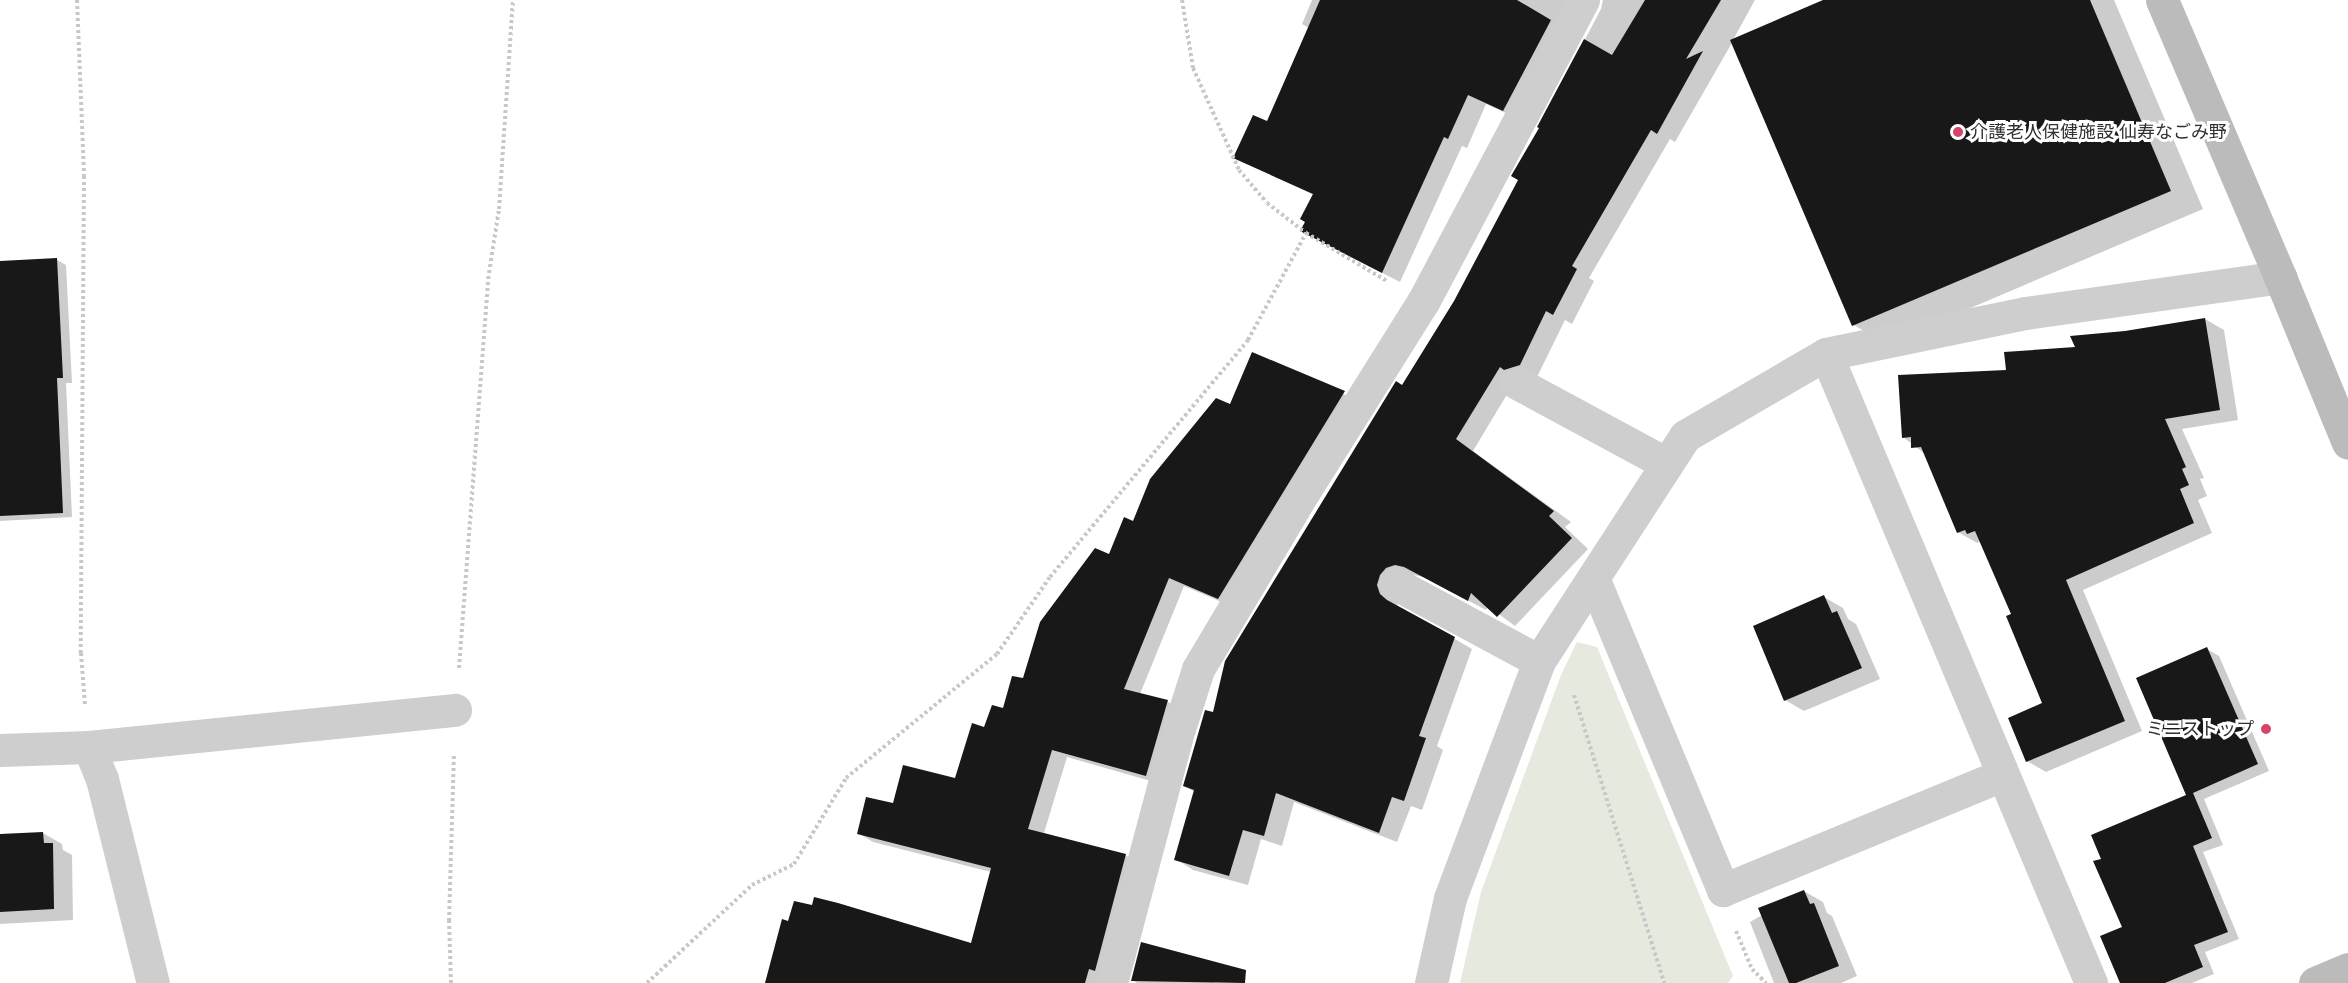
<!DOCTYPE html>
<html>
<head>
<meta charset="utf-8">
<style>
  body { margin:0 }
  #map { position:relative; width:2348px; height:983px; overflow:hidden; background:#fff; font-family:Arial,"Noto Sans JP",sans-serif }
  div>[style] { position:absolute }
  .green>* { inset:0; background:#e6e9dd }
  .shadow>* { inset:0; background:#0003 }
  .building>* { inset:0; background:#181818 }
  .path>* { height:4px; margin-top:-2px; transform-origin:0; background:repeating-linear-gradient(90deg,#c8c8c8 0 3px,transparent 0 6px) }
  .street>* { height:33px; margin:-16.5px; padding:0 16.5px; transform-origin:16.5px; border-radius:16.5px; background:#cecece }
  .secondary>* { height:33px; margin:-16.5px; padding:0 16.5px; transform-origin:16.5px; border-radius:16.5px; background:#bbb }
  .dots>* { width:16px; height:16px; translate:-50% -50%; box-sizing:border-box; border:3px solid #fff; border-radius:50% }
  span { translate:-50% -50%; white-space:nowrap; text-align:center; line-height:1.15; -webkit-text-stroke:6px #fff; paint-order:stroke }
  .poi-label { font-size:18px; color:#313131 }
  .left { translate:0 -50%; text-align:left }
  .right { translate:-100% -50%; text-align:right }
</style>
</head>
<body>
<div id="map">
  <div class="green">
    <div style="clip-path:polygon(1577px 642px,1597px 647px,1733px 976px,1728px 983px,1460px 983px,1481px 892px,1561px 675px)"></div>
  </div>
  <div class="shadow">
    <div style="clip-path:polygon(1312px 0,1585px 0,1521px 120px,1486px 104px,1467px 148px,1462px 146px,1400px 282px,1320px 241px,1306px 222px,1314px 195px,1235px 158px,1268px 123px,1309px 28px,1302px 24px)"></div>
    <div style="clip-path:polygon(1603px 0,1755px 0,1733px 40px,1827px 0,2114px 0,2203px 209px,1886px 344px,1854px 325px,1733px 41px,1675px 142px,1670px 139px,1589px 278px,1594px 281px,1572px 324px,1565px 320px,1538px 375px,1523px 379px,1518px 376px,1473px 451px,1571px 522px,1565px 527px,1588px 549px,1515px 626px,1488px 606px,1486px 610px,1424px 577px,1414px 575px,1405px 578px,1395px 596px,1398px 606px,1472px 649px,1437px 746px,1443px 750px,1422px 810px,1411px 806px,1397px 842px,1294px 802px,1282px 846px,1261px 839px,1248px 885px,1193px 870px,1176px 859px,1195px 792px,1184px 786px,1214px 714px,1455px 302px,1520px 180px,1541px 128px,1539px 127px,1601px 9px)"></div>
    <div style="clip-path:polygon(57px 260px,66px 265px,72px 383px,66px 383px,72px 517px,0 521px,0 262px)"></div>
    <div style="clip-path:polygon(2205px 319px,2224px 330px,2238px 420px,2182px 429px,2204px 478px,2200px 479px,2207px 496px,2198px 500px,2212px 533px,2083px 590px,2142px 731px,2046px 772px,2027px 761px,2044px 704px,2013px 615px,1981px 541px,1977px 543px,1958px 532px,1925px 454px,1903px 437px,2008px 371px,2125px 333px)"></div>
    <div style="clip-path:polygon(1253px 354px,1359px 401px,1233px 607px,1184px 586px,1140px 694px,1168px 702px,1182px 710px,1161px 784px,1067px 757px,1044px 833px,1125px 855px,1140px 864px,1102px 983px,766px 983px,789px 923px,972px 945px,991px 872px,873px 842px,858px 833px,894px 805px,956px 780px,985px 729px,1004px 710px,1110px 556px,1231px 406px)"></div>
    <div style="clip-path:polygon(1824px 597px,1843px 608px,1848px 619px,1856px 624px,1880px 679px,1804px 711px,1785px 700px)"></div>
    <div style="clip-path:polygon(2207px 649px,2219px 656px,2269px 771px,2204px 799px,2223px 845px,2203px 852px,2239px 939px,2205px 952px,2214px 974px,2192px 983px,2121px 983px,2124px 927px,2103px 859px,2188px 796px)"></div>
    <div style="clip-path:polygon(43px 833px,62px 844px,63px 850px,72px 855px,73px 920px,0 924px,0 835px)"></div>
    <div style="clip-path:polygon(1804px 891px,1823px 902px,1827px 913px,1832px 916px,1857px 976px,1841px 983px,1774px 983px,1750px 922px)"></div>
    <div style="clip-path:polygon(1218px 970px,1214px 983px,1137px 983px,1133px 980px)"></div>
  </div>
  <div class="building">
    <div style="clip-path:polygon(1320px 0,1517px 0,1551px 20px,1503px 111px,1468px 95px,1448px 139px,1444px 137px,1382px 273px,1300px 231px,1305px 222px,1300px 219px,1313px 194px,1233px 158px,1253px 115px,1267px 121px)"></div>
    <div style="clip-path:polygon(1645px 0,1721px 0,1686px 59px,1703px 51px,1657px 134px,1651px 130px,1572px 266px,1577px 269px,1553px 315px,1546px 311px,1520px 365px,1504px 370px,1500px 367px,1456px 439px,1554px 511px,1549px 516px,1572px 538px,1497px 617px,1471px 593px,1468px 601px,1404px 567px,1395px 565px,1386px 568px,1380px 575px,1377px 585px,1380px 594px,1387px 600px,1455px 637px,1419px 736px,1426px 738px,1404px 801px,1392px 797px,1379px 833px,1276px 793px,1264px 836px,1243px 830px,1229px 876px,1174px 860px,1194px 790px,1183px 786px,1205px 710px,1213px 712px,1225px 661px,1396px 381px,1402px 385px,1454px 301px,1518px 180px,1511px 176px,1539px 128px,1537px 127px,1584px 39px,1612px 55px)"></div>
    <div style="clip-path:polygon(1823px 0,2090px 0,2171px 191px,1852px 326px,1730px 40px)"></div>
    <div style="clip-path:polygon(57px 258px,63px 378px,57px 378px,63px 513px,0 516px,0 261px)"></div>
    <div style="clip-path:polygon(2205px 318px,2220px 410px,2165px 419px,2186px 467px,2182px 469px,2189px 485px,2180px 489px,2194px 523px,2066px 580px,2125px 721px,2026px 762px,2008px 718px,2042px 703px,2006px 616px,2011px 614px,1975px 531px,1967px 534px,1965px 530px,1957px 533px,1921px 447px,1911px 448px,1911px 437px,1902px 438px,1898px 375px,2006px 370px,2004px 352px,2075px 347px,2070px 336px,2125px 331px)"></div>
    <div style="clip-path:polygon(1252px 352px,1345px 391px,1218px 599px,1169px 578px,1124px 689px,1168px 700px,1146px 776px,1052px 750px,1028px 829px,1126px 854px,1095px 971px,1089px 969px,1085px 983px,765px 983px,782px 919px,788px 921px,794px 901px,812px 905px,814px 897px,838px 903px,971px 943px,991px 868px,857px 834px,866px 797px,893px 803px,903px 765px,955px 778px,972px 723px,984px 727px,992px 705px,1003px 708px,1012px 676px,1023px 678px,1040px 622px,1095px 548px,1109px 554px,1124px 517px,1133px 521px,1150px 479px,1216px 398px,1230px 404px)"></div>
    <div style="clip-path:polygon(1824px 595px,1832px 613px,1837px 611px,1862px 668px,1784px 701px,1753px 626px)"></div>
    <div style="clip-path:polygon(2207px 647px,2258px 764px,2193px 793px,2212px 838px,2193px 846px,2228px 932px,2194px 945px,2203px 967px,2165px 983px,2120px 983px,2100px 936px,2122px 927px,2093px 861px,2101px 859px,2091px 835px,2186px 795px,2136px 678px)"></div>
    <div style="clip-path:polygon(43px 832px,44px 843px,53px 843px,54px 909px,0 912px,0 834px)"></div>
    <div style="clip-path:polygon(1804px 890px,1810px 904px,1814px 903px,1839px 966px,1796px 983px,1789px 983px,1758px 908px)"></div>
    <div style="clip-path:polygon(1141px 942px,1246px 970px,1245px 983px,1131px 981px)"></div>
  </div>
  <div class="path">
    <div style="left:77px;top:0;width:176px;rotate:87.7deg"></div>
    <div style="left:84px;top:176px;width:477px;rotate:90.4deg"></div>
    <div style="left:81px;top:653px;width:52px;rotate:85.6deg"></div>
    <div style="left:1182px;top:0;width:69px;rotate:80.8deg"></div>
    <div style="left:1193px;top:68px;width:112px;rotate:65.7deg"></div>
    <div style="left:1239px;top:170px;width:43px;rotate:49.7deg"></div>
    <div style="left:1267px;top:203px;width:49px;rotate:37.6deg"></div>
    <div style="left:1306px;top:233px;width:94px;rotate:30.7deg"></div>
    <div style="left:459px;top:668px;width:396px;rotate:-85.7deg"></div>
    <div style="left:489px;top:273px;width:65px;rotate:-81.1deg"></div>
    <div style="left:499px;top:209px;width:209px;rotate:-86.2deg"></div>
    <div style="left:1574px;top:695px;width:302px;rotate:72.6deg"></div>
    <div style="left:1736px;top:931px;width:41px;rotate:67.2deg"></div>
    <div style="left:1752px;top:969px;width:20px;rotate:45deg"></div>
    <div style="left:451px;top:983px;width:62px;rotate:-91.8deg"></div>
    <div style="left:449px;top:921px;width:168px;rotate:-88.3deg"></div>
    <div style="left:647px;top:983px;width:144px;rotate:-43deg"></div>
    <div style="left:752px;top:885px;width:47px;rotate:-26.6deg"></div>
    <div style="left:794px;top:864px;width:100px;rotate:-58.8deg"></div>
    <div style="left:846px;top:778px;width:195px;rotate:-39.4deg"></div>
    <div style="left:997px;top:654px;width:93px;rotate:-55.5deg"></div>
    <div style="left:1050px;top:577px;width:309px;rotate:-50.1deg"></div>
    <div style="left:1248px;top:340px;width:122px;rotate:-61.5deg"></div>
  </div>
  <div class="street">
    <div style="left:1826px;top:354px;width:683px;rotate:67.15deg"></div>
    <div style="left:1517px;top:383px;width:170px;rotate:28.4deg"></div>
    <div style="left:1594px;top:580px;width:336px;rotate:67.4deg"></div>
    <div style="left:1723px;top:890px;width:302px;rotate:-22.4deg"></div>
    <div style="left:1396px;top:584px;width:162px;rotate:28.3deg"></div>
    <div style="left:89px;top:747px;width:35px;rotate:68deg"></div>
    <div style="left:102px;top:779px;width:210px;rotate:76deg"></div>
    <div style="left:0;top:750px;width:89px;rotate:-1.9deg"></div>
    <div style="left:89px;top:747px;width:368px;rotate:-5.8deg"></div>
    <div style="left:1111px;top:983px;width:253px;rotate:-75.1deg"></div>
    <div style="left:1176px;top:738px;width:72px;rotate:-72.3deg"></div>
    <div style="left:1198px;top:669px;width:205px;rotate:-59.2deg"></div>
    <div style="left:1303px;top:493px;width:226px;rotate:-57.9deg"></div>
    <div style="left:1423px;top:302px;width:342px;rotate:-62.1deg"></div>
    <div style="left:1431px;top:983px;width:87px;rotate:-77.4deg"></div>
    <div style="left:1450px;top:898px;width:253px;rotate:-69.4deg"></div>
    <div style="left:1539px;top:661px;width:268px;rotate:-57deg"></div>
    <div style="left:1685px;top:436px;width:163px;rotate:-30.2deg"></div>
    <div style="left:1826px;top:354px;width:203px;rotate:-11.6deg"></div>
    <div style="left:2025px;top:313px;width:258px;rotate:-8deg"></div>
  </div>
  <div class="secondary">
    <div style="left:2162px;top:0;width:301px;rotate:66.9deg"></div>
    <div style="left:2280px;top:277px;width:179px;rotate:67.7deg"></div>
    <div style="left:2315px;top:983px;width:36px;rotate:-23deg"></div>
  </div>
  <div class="dots">
    <div style="left:1958px;top:132px;background:#d7446a"></div>
    <div style="left:2266px;top:729px;background:#d7446a"></div>
  </div>
  <div class="poi-label">
    <span class="left" style="left:1970px;top:132px">介護老人保健施設 仙寿なごみ野</span>
    <span class="right" style="left:2254px;top:729px">ミニストップ</span>
  </div>
</div>
</body>
</html>
